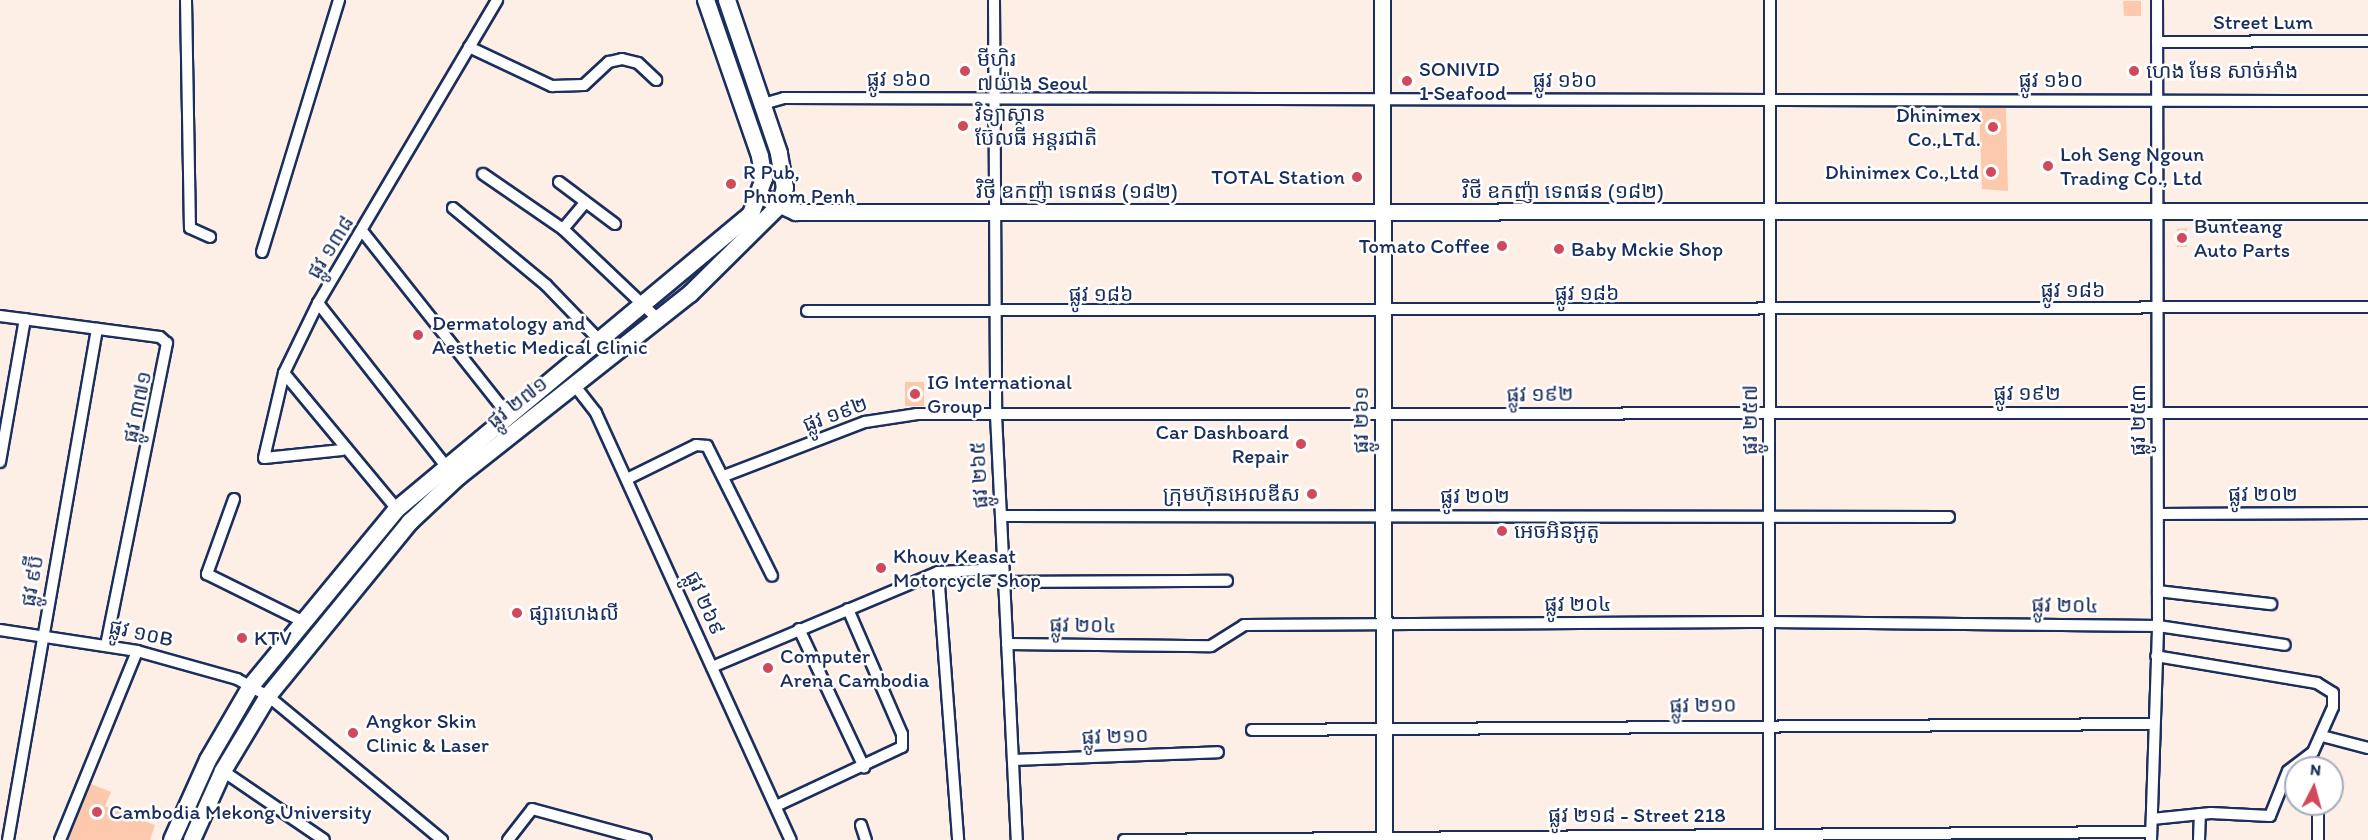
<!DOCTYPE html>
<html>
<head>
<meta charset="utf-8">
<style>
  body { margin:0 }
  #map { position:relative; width:2368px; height:840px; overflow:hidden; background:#feefe6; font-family:Itim,"Noto Sans Khmer",sans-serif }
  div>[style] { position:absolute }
  .building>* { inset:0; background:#fcc9ac }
  .roads { filter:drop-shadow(2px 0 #1b2f5e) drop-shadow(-2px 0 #1b2f5e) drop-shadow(0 2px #1b2f5e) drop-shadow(0 -2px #1b2f5e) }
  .street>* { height:10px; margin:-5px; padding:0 5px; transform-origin:5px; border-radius:5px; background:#fff }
  .secondary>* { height:15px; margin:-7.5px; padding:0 7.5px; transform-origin:7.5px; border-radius:7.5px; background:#fff }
  .primary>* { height:16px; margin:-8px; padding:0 8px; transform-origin:8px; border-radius:8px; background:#fff }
  .dots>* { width:16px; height:16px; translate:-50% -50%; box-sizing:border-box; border:3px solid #fff; border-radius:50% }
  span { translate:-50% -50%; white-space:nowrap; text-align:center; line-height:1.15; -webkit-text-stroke:5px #fff; paint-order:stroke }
  .street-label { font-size:21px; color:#1b2f5e }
  .poi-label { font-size:21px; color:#1b2f5e }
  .left { translate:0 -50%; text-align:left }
  .right { translate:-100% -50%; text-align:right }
  .north { position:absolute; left:2284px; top:756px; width:60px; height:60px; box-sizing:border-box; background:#fff; border:2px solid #a4acbf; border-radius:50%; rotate:6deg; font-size:16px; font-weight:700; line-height:24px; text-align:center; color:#1b2f5e }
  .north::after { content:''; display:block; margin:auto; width:21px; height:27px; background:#d1495b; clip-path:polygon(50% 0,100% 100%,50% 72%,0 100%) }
</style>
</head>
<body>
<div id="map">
  <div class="building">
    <div style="clip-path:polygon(2123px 1px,2141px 1px,2141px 16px,2124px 16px)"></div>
    <div style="clip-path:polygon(1979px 108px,2006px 108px,2008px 191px,1982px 189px)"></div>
    <div style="clip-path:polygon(2187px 228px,2187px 247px,2177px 247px,2177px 229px)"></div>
    <div style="clip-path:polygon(905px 382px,924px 382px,924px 406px,905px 406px)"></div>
    <div style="clip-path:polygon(91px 784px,111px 792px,105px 806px,155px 825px,150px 840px,68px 840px)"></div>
  </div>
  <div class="roads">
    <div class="street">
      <div style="left:186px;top:0;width:228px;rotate:89deg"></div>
      <div style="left:190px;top:228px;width:22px;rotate:24deg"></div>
      <div style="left:994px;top:0;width:415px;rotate:89.7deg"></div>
      <div style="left:996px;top:415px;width:426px;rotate:87.2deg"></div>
      <div style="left:2157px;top:42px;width:211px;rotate:-0.3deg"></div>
      <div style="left:469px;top:47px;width:92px;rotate:25.2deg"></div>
      <div style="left:552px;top:86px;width:32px;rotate:-2deg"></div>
      <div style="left:584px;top:85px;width:34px;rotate:-43deg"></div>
      <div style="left:609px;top:62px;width:13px;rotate:-13deg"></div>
      <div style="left:622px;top:59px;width:16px;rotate:14deg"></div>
      <div style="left:638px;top:63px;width:25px;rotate:43deg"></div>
      <div style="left:763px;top:104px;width:22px;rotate:-16deg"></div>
      <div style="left:784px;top:98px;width:1584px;rotate:0.11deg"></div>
      <div style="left:483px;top:174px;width:97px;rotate:34.5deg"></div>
      <div style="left:563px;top:229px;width:131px;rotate:43.5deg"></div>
      <div style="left:559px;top:182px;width:70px;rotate:36.9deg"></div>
      <div style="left:453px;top:208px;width:121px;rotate:39.6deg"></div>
      <div style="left:546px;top:285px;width:79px;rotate:46deg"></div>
      <div style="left:563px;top:229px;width:34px;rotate:-50deg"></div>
      <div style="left:363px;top:232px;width:232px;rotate:51.6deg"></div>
      <div style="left:262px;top:252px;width:264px;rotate:-73deg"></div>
      <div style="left:318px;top:303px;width:206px;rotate:51.9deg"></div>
      <div style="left:807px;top:311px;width:1561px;rotate:-0.15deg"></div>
      <div style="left:0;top:316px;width:161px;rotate:7.5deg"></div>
      <div style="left:160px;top:337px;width:9px;rotate:41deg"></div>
      <div style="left:167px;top:343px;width:308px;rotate:101.4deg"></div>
      <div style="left:284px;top:373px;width:177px;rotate:50.3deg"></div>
      <div style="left:575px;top:386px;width:34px;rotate:52deg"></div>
      <div style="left:596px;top:413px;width:469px;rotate:65.5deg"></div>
      <div style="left:342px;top:450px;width:78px;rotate:174.1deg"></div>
      <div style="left:264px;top:458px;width:87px;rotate:-76.8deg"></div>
      <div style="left:284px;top:373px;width:78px;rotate:-64.1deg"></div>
      <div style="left:318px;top:303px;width:352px;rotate:-59.4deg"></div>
      <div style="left:0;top:462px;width:145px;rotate:-80.1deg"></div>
      <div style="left:724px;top:476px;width:151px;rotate:-21deg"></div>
      <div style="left:865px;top:422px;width:53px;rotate:-8.7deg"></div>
      <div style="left:917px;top:414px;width:1451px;rotate:-0.04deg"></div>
      <div style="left:627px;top:479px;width:77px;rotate:-26.2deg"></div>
      <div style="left:696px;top:445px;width:11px;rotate:5deg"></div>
      <div style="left:707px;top:446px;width:145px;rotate:63.4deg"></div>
      <div style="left:234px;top:499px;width:80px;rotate:109.8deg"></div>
      <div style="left:207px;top:574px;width:106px;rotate:26.3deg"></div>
      <div style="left:2158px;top:514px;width:210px;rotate:-0.3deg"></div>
      <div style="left:1001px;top:516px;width:948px;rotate:0.06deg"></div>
      <div style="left:938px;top:572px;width:269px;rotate:85.7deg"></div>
      <div style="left:1004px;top:582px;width:223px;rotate:-0.3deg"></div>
      <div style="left:2158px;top:591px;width:114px;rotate:6.6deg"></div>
      <div style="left:799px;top:629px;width:153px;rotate:64.8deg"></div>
      <div style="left:0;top:630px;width:139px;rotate:8.7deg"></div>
      <div style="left:137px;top:651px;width:104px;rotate:15.6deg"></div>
      <div style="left:237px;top:679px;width:35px;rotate:29deg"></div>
      <div style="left:268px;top:696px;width:226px;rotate:39.6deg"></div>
      <div style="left:1007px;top:644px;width:204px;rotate:0.6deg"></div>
      <div style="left:1211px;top:646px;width:39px;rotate:-32deg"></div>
      <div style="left:1244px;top:625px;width:526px;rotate:-0.33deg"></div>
      <div style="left:1770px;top:622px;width:388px;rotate:0.6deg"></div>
      <div style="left:2158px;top:626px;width:128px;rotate:8.5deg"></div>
      <div style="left:712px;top:667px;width:245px;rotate:-22.8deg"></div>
      <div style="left:938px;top:572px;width:65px;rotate:-2.6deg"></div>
      <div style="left:1252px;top:730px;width:902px;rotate:-0.38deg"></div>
      <div style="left:2322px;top:736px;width:48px;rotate:14.6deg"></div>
      <div style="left:1013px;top:760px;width:205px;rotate:-2.2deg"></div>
      <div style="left:223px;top:771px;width:122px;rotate:34.3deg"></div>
      <div style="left:2318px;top:804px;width:36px;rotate:90deg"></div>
      <div style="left:776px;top:806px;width:139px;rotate:-25.1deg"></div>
      <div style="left:902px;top:747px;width:13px;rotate:-90deg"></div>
      <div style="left:902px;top:734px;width:136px;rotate:-113.4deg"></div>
      <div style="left:2152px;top:819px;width:59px;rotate:-5.8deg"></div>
      <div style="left:2211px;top:813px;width:59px;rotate:2.9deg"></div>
      <div style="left:2270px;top:816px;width:48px;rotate:-68.2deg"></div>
      <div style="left:2288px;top:771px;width:31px;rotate:-37deg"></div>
      <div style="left:2313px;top:752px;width:49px;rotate:-66deg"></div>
      <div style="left:2333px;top:707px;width:14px;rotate:-90deg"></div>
      <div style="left:2333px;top:693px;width:19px;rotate:-148deg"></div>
      <div style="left:2317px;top:683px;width:163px;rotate:-170.5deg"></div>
      <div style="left:861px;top:825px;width:16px;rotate:72deg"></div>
      <div style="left:8px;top:840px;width:519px;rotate:-80.12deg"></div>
      <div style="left:60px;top:840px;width:204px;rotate:-67.8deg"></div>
      <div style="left:508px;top:840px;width:39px;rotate:-52deg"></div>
      <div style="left:532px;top:809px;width:118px;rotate:15.2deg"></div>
      <div style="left:1124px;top:840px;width:1027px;rotate:-0.45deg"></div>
      <div style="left:1769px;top:840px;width:840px;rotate:-89.93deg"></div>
      <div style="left:2151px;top:840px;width:214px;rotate:-88.1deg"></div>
      <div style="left:2158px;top:626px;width:626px;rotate:-90.09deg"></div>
      <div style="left:2199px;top:840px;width:26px;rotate:-88deg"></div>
    </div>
    <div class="secondary">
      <div style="left:1382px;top:0;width:840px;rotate:89.86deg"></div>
      <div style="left:761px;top:196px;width:38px;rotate:25deg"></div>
      <div style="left:795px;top:212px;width:1573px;rotate:-0.04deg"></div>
    </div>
    <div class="primary">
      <div style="left:172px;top:840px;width:88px;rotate:-65.8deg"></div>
      <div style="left:208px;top:760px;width:86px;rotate:-59.8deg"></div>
      <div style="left:251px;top:686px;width:229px;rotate:-50.5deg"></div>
      <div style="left:397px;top:509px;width:461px;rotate:-39.8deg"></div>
      <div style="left:751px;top:214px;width:37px;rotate:-70deg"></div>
      <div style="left:764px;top:179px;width:23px;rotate:-100deg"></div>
      <div style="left:760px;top:156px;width:165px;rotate:-109.1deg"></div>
      <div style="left:192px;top:840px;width:76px;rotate:-65.8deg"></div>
      <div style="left:223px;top:771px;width:87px;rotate:-59deg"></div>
      <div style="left:268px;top:696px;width:225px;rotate:-50.8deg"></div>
      <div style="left:410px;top:522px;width:66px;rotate:-43.2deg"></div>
      <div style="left:458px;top:477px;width:295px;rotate:-38.3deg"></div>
      <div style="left:690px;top:294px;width:127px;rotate:-44.7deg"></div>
      <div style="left:780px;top:205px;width:18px;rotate:-74deg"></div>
      <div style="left:785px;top:188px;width:36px;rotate:-100deg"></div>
      <div style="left:779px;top:153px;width:162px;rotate:-108.8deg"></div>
    </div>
  </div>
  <div class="dots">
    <div style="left:965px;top:71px;background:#d1495b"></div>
    <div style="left:2134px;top:71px;background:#d1495b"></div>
    <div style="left:1407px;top:81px;background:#d1495b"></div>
    <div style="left:963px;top:126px;background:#d1495b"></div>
    <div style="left:1993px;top:127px;background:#d1495b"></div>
    <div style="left:2048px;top:166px;background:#d1495b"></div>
    <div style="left:1991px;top:172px;background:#d1495b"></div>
    <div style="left:1357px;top:177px;background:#d1495b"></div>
    <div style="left:731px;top:184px;background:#d1495b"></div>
    <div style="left:2182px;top:238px;background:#d1495b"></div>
    <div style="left:1502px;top:246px;background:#d1495b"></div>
    <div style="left:1559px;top:249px;background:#d1495b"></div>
    <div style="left:418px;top:335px;background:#d1495b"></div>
    <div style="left:915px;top:394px;background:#d1495b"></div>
    <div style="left:1301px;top:444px;background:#d1495b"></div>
    <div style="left:1312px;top:494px;background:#d1495b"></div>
    <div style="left:1502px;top:531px;background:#d1495b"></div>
    <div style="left:881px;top:568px;background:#d1495b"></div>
    <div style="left:517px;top:613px;background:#d1495b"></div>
    <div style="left:242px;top:638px;background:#d1495b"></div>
    <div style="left:768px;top:668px;background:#d1495b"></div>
    <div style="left:353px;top:733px;background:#d1495b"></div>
    <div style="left:97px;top:812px;background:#d1495b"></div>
  </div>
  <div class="street-label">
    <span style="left:2263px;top:22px">Street Lum</span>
    <span style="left:899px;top:79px">ផ្លូវ ១៦០</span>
    <span style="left:1565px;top:80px">ផ្លូវ ១៦០</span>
    <span style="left:2051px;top:80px">ផ្លូវ ១៦០</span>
    <span style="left:1077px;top:191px">វិថី ឧកញ៉ា ទេពផន (១៨២)</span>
    <span style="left:1563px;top:191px">វិថី ឧកញ៉ា ទេពផន (១៨២)</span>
    <span style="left:330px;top:247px;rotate:-58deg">ផ្លូវ ១៣៨</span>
    <span style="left:2073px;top:290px">ផ្លូវ ១៨៦</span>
    <span style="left:1587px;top:293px">ផ្លូវ ១៨៦</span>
    <span style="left:1101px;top:294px">ផ្លូវ ១៨៦</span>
    <span style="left:2027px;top:393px">ផ្លូវ ១៩២</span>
    <span style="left:1540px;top:394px;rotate:-1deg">ផ្លូវ ១៩២</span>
    <span style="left:517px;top:402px;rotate:-38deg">ផ្លូវ ២៧១</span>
    <span style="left:137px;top:407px;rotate:-78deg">ផ្លូវ ៣៧១</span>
    <span style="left:835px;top:414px;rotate:-20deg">ផ្លូវ ១៩២</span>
    <span style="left:1361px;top:420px;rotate:-90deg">ផ្លូវ ២៦១</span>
    <span style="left:1750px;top:420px;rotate:-90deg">ផ្លូវ ២៥៧</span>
    <span style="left:2138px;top:420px;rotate:-90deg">ផ្លូវ ២៥៣</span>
    <span style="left:979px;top:475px;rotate:-93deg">ផ្លូវ ២៦៥</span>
    <span style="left:2263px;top:494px">ផ្លូវ ២០២</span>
    <span style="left:1475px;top:496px">ផ្លូវ ២០២</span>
    <span style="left:32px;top:581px;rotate:-80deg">ផ្លូវ ៩ប៊ី</span>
    <span style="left:705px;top:603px;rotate:66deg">ផ្លូវ ២៦៩</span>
    <span style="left:1578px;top:604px">ផ្លូវ ២០៤</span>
    <span style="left:2065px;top:605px;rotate:1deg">ផ្លូវ ២០៤</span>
    <span style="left:1083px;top:625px;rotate:1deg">ផ្លូវ ២០៤</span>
    <span style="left:141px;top:633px;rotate:12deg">ផ្លូវ ១០B</span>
    <span style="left:1703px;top:705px;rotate:-1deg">ផ្លូវ ២១០</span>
    <span style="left:1115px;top:736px;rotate:-2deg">ផ្លូវ ២១០</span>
    <span style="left:1637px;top:815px">ផ្លូវ ២១៨ - Street 218</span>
  </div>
  <div class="poi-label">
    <span class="left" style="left:977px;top:71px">មីហិរ<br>៧យ៉ាង Seoul</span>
    <span class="left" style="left:1419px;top:81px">SONIVID<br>1 Seafood</span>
    <span class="left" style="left:2146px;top:71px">ហេង មែន សាច់អាំង</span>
    <span class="left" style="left:975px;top:126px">វិទ្យាស្ថាន<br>ប៊ែលធី អន្ដរជាតិ</span>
    <span class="right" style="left:1981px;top:127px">Dhinimex<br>Co.,LTd.</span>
    <span class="left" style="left:2060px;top:166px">Loh Seng Ngoun<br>Trading Co., Ltd</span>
    <span class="left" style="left:743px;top:184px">R Pub,<br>Phnom Penh</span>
    <span class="right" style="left:1979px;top:172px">Dhinimex Co.,Ltd</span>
    <span class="right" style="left:1345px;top:177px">TOTAL Station</span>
    <span class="left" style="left:2194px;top:238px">Bunteang<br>Auto Parts</span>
    <span class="right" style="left:1490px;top:246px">Tomato Coffee</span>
    <span class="left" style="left:1571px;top:249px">Baby Mckie Shop</span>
    <span class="left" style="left:432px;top:335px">Dermatology and<br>Aesthetic Medical Clinic</span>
    <span class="left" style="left:927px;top:394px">IG International<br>Group</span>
    <span class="right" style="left:1289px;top:444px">Car Dashboard<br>Repair</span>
    <span class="right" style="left:1300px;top:494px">ក្រុមហ៊ុនអេលឌីស</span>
    <span class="left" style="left:1514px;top:531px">អេចអិនអូតូ</span>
    <span class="left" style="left:893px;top:568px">Khouv Keasat<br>Motorcycle Shop</span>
    <span class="left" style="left:529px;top:613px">ផ្សារហេងលី</span>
    <span class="left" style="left:254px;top:638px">KTV</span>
    <span class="left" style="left:780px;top:668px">Computer<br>Arena Cambodia</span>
    <span class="left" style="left:366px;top:733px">Angkor Skin<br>Clinic &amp; Laser</span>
    <span class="left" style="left:109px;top:812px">Cambodia Mekong University</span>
  </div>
  <div class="north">N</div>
</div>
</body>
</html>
